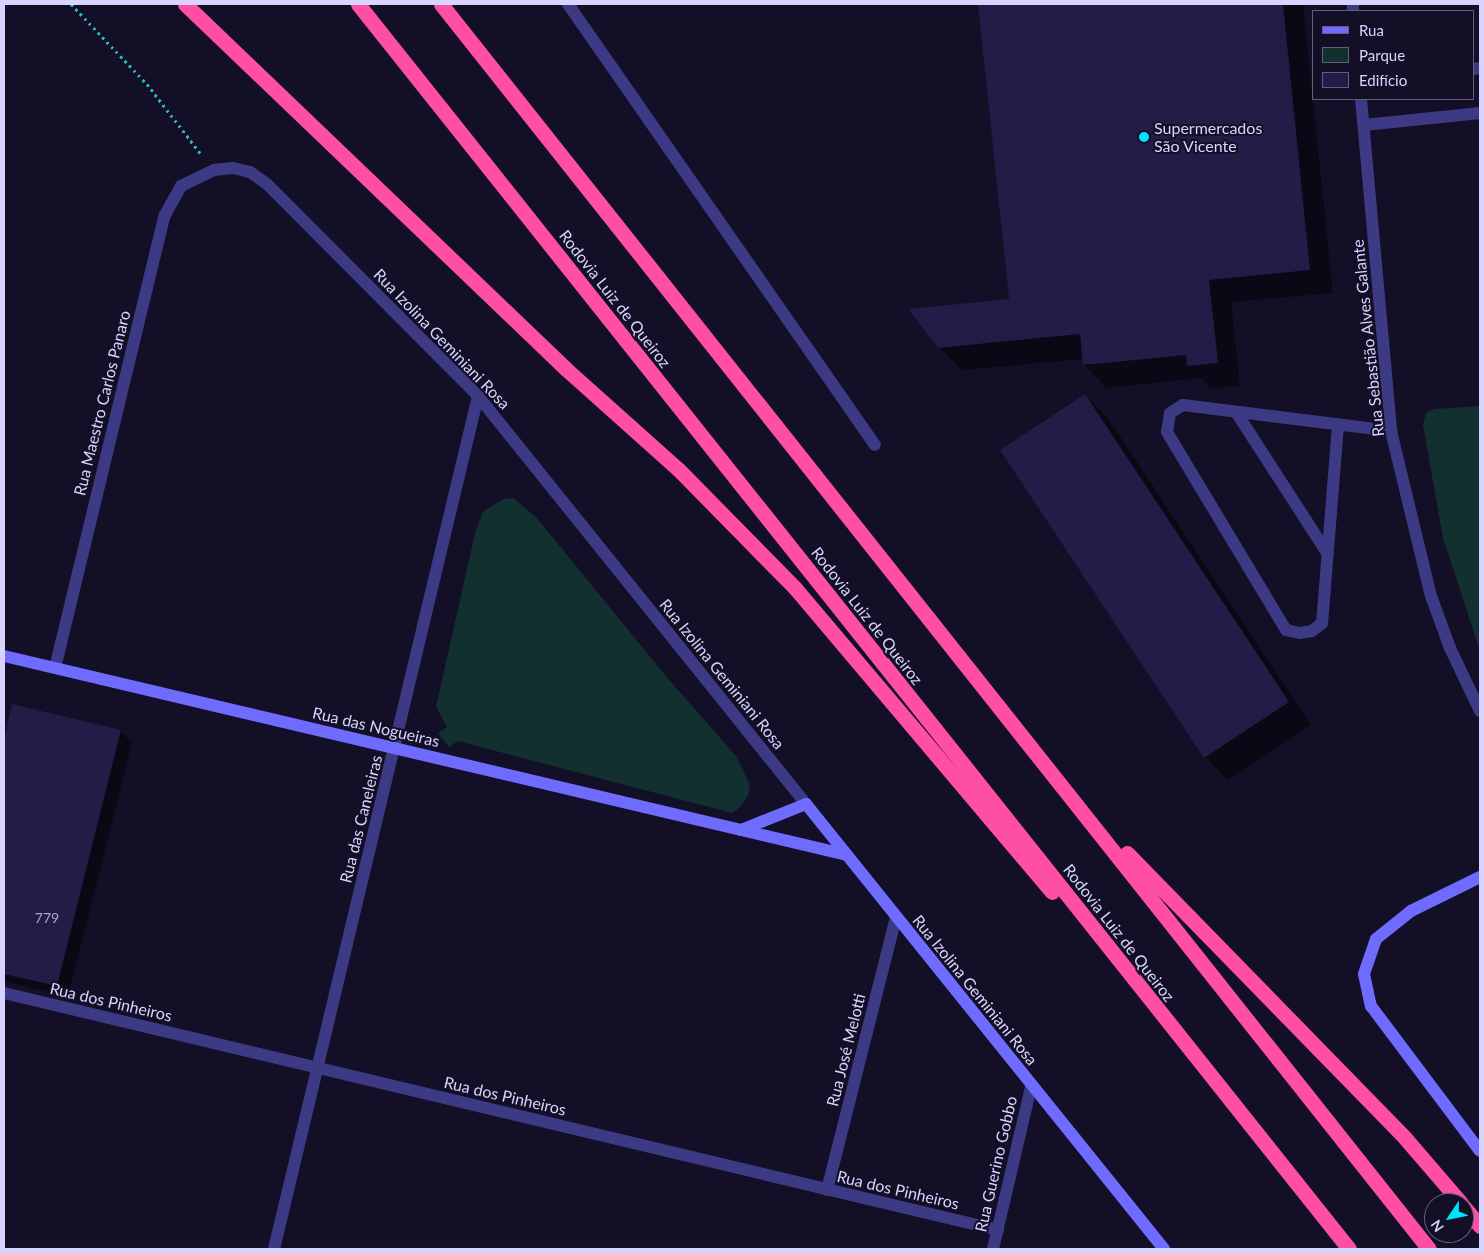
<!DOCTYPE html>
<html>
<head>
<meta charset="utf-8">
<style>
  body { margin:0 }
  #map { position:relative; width:1484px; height:1253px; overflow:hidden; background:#130f26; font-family:Lato,sans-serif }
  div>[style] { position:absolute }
  .green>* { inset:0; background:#12302f }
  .shadow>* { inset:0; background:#0007 }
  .building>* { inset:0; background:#241b47 }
  .path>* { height:3px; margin-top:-1.5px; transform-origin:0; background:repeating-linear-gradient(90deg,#2fb8b0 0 2.5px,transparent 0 6.5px) }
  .lane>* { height:12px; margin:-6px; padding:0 6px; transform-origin:6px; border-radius:6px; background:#3d3a85 }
  .street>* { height:12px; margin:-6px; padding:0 6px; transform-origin:6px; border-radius:6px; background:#3d3a85 }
  .secondary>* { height:12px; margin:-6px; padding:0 6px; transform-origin:6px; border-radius:6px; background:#6f6bff }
  .highway>* { height:15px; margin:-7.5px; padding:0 7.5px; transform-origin:7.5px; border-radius:7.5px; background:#ff4fa3 }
  .dots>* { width:14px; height:14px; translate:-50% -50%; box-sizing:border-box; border:2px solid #130f26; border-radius:50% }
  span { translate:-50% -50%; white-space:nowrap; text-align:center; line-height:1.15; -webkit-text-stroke:4px #130f26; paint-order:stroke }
  .number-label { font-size:14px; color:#aca6d1 }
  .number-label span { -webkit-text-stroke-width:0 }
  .poi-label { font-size:16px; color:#d9d4ff }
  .left { translate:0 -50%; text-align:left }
  .street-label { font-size:16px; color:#d9d4ff }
  .frame { position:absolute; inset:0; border:5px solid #d9d4ff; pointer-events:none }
  .legend { position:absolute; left:1312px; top:10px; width:162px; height:90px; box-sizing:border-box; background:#130f26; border:1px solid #625e7d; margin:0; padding:6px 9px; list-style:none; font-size:15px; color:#d9d4ff }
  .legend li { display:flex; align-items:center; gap:10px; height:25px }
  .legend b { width:25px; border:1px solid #625e7d }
  .north { position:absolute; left:1424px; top:1193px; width:50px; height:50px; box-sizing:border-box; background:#130f26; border:1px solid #625e7d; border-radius:50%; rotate:236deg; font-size:14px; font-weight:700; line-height:20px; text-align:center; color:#d9d4ff }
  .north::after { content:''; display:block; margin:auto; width:18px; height:22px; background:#00e5ff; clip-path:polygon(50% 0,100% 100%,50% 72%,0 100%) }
</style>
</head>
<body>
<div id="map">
  <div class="green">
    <div style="clip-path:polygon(1480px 406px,1480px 651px,1443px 538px,1423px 425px,1426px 413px,1434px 409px)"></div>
    <div style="clip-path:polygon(513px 498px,536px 517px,665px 675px,736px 756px,750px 785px,748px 796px,739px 808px,732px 813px,458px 741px,449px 747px,438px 733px,447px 727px,436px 707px,475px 533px,483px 512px,503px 499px)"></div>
  </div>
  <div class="shadow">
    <div style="clip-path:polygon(979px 4px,1303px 4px,1333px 293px,1231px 302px,1240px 386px,1211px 388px,1201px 378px,1107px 388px,1084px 365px,1083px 359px,962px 370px,939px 347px,1010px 301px)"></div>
    <div style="clip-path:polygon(1085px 395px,1108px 418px,1311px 725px,1228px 780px,1205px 757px)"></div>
    <div style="clip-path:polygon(13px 705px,120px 731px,132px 743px,68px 997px,4px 981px,4px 746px)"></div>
  </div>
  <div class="building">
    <div style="clip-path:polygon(978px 4px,1283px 4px,1310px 270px,1209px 280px,1218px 363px,1187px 366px,1186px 355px,1083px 365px,1080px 334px,938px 348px,908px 309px,1009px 299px)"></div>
    <div style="clip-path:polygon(1085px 394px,1289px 702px,1204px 758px,1000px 450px)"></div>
    <div style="clip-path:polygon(12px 704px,121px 730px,57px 986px,4px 974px,4px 740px)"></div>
  </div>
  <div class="path">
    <div style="left:71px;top:4px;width:110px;rotate:46.5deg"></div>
    <div style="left:147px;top:84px;width:88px;rotate:52.4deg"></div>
  </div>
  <div class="lane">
    <div style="left:568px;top:4px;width:537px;rotate:55.16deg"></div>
    <div style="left:1353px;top:4px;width:7px;rotate:90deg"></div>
    <div style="left:1473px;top:69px;width:7px;rotate:-8deg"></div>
    <div style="left:1361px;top:99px;width:333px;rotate:84.8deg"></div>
    <div style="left:1391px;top:431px;width:170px;rotate:76.4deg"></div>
    <div style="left:1431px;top:596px;width:55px;rotate:69.9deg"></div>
    <div style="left:1450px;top:648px;width:70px;rotate:64.5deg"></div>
    <div style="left:1364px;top:125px;width:117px;rotate:-5.9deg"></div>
    <div style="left:1236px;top:412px;width:169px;rotate:57.1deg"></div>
    <div style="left:1338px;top:425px;width:199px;rotate:94.6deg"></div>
    <div style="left:1322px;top:623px;width:13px;rotate:141deg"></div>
    <div style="left:1312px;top:631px;width:12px;rotate:171deg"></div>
    <div style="left:1300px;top:633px;width:14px;rotate:-168deg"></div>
    <div style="left:1286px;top:630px;width:231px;rotate:-121deg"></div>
    <div style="left:1167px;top:432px;width:19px;rotate:-81deg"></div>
    <div style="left:1170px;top:413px;width:15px;rotate:-32deg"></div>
    <div style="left:1183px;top:405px;width:210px;rotate:7.1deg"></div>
  </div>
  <div class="street">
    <div style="left:55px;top:668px;width:466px;rotate:-76.4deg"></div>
    <div style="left:165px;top:215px;width:33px;rotate:-61deg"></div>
    <div style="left:181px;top:186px;width:37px;rotate:-26deg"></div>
    <div style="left:214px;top:170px;width:19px;rotate:-6deg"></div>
    <div style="left:233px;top:168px;width:17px;rotate:13deg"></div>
    <div style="left:250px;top:172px;width:21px;rotate:35deg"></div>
    <div style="left:267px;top:184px;width:299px;rotate:45.1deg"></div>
    <div style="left:478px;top:396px;width:523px;rotate:51.2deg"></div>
    <div style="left:4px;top:993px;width:1022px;rotate:13.41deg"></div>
    <div style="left:827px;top:1190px;width:281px;rotate:-75.8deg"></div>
    <div style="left:274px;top:1249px;width:877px;rotate:-76.55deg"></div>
    <div style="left:993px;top:1249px;width:166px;rotate:-76.8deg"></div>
  </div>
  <div class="secondary">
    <div style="left:4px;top:656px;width:866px;rotate:13.28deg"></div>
    <div style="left:741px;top:830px;width:70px;rotate:-21.8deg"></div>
    <div style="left:806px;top:804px;width:571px;rotate:51.18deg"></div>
    <div style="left:1480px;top:877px;width:77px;rotate:153.8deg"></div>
    <div style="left:1411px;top:911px;width:45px;rotate:141.3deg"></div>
    <div style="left:1376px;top:939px;width:37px;rotate:109deg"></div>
    <div style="left:1364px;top:974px;width:33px;rotate:78deg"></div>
    <div style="left:1371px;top:1006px;width:181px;rotate:53.1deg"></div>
  </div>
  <div class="highway">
    <div style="left:185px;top:4px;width:528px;rotate:43.77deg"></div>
    <div style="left:566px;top:369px;width:150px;rotate:41.8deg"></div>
    <div style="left:678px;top:469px;width:167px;rotate:45.5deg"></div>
    <div style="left:795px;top:588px;width:398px;rotate:49.8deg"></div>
    <div style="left:358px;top:4px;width:1591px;rotate:51.48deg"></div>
    <div style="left:441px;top:4px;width:1589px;rotate:51.57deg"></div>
    <div style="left:1127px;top:853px;width:398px;rotate:45.7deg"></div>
    <div style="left:1405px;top:1138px;width:86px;rotate:49.3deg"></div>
    <div style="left:1464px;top:1207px;width:25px;rotate:50deg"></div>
  </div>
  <div class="dots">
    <div style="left:1144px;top:137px;background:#00e5ff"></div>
  </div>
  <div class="number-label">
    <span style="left:47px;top:918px">779</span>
  </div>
  <div class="poi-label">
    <span class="left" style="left:1154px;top:137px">Supermercados<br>São Vicente</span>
  </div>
  <div class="street-label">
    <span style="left:615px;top:299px;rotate:52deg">Rodovia Luiz de Queiroz</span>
    <span style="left:1368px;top:338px;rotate:-96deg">Rua Sebastião Alves Galante</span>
    <span style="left:442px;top:339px;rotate:46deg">Rua Izolina Geminiani Rosa</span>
    <span style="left:102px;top:403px;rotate:-76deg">Rua Maestro Carlos Panaro</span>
    <span style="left:867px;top:616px;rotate:52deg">Rodovia Luiz de Queiroz</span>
    <span style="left:722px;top:674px;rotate:51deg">Rua Izolina Geminiani Rosa</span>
    <span style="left:376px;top:727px;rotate:13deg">Rua das Nogueiras</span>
    <span style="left:361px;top:819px;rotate:-76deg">Rua das Caneleiras</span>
    <span style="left:1119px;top:933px;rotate:52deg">Rodovia Luiz de Queiroz</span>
    <span style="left:975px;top:990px;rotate:51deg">Rua Izolina Geminiani Rosa</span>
    <span style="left:111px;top:1002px;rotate:13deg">Rua dos Pinheiros</span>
    <span style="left:846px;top:1050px;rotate:-76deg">Rua José Melotti</span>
    <span style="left:505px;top:1096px;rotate:13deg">Rua dos Pinheiros</span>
    <span style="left:996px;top:1164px;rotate:-77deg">Rua Guerino Gobbo</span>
    <span style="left:898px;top:1190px;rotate:13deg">Rua dos Pinheiros</span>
  </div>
  <div class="frame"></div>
  <ul class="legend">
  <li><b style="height:6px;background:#6f6bff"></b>Rua</li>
  <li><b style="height:14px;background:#12302f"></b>Parque</li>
  <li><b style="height:14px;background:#241b47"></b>Edifício</li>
  </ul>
  <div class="north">N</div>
</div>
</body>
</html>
